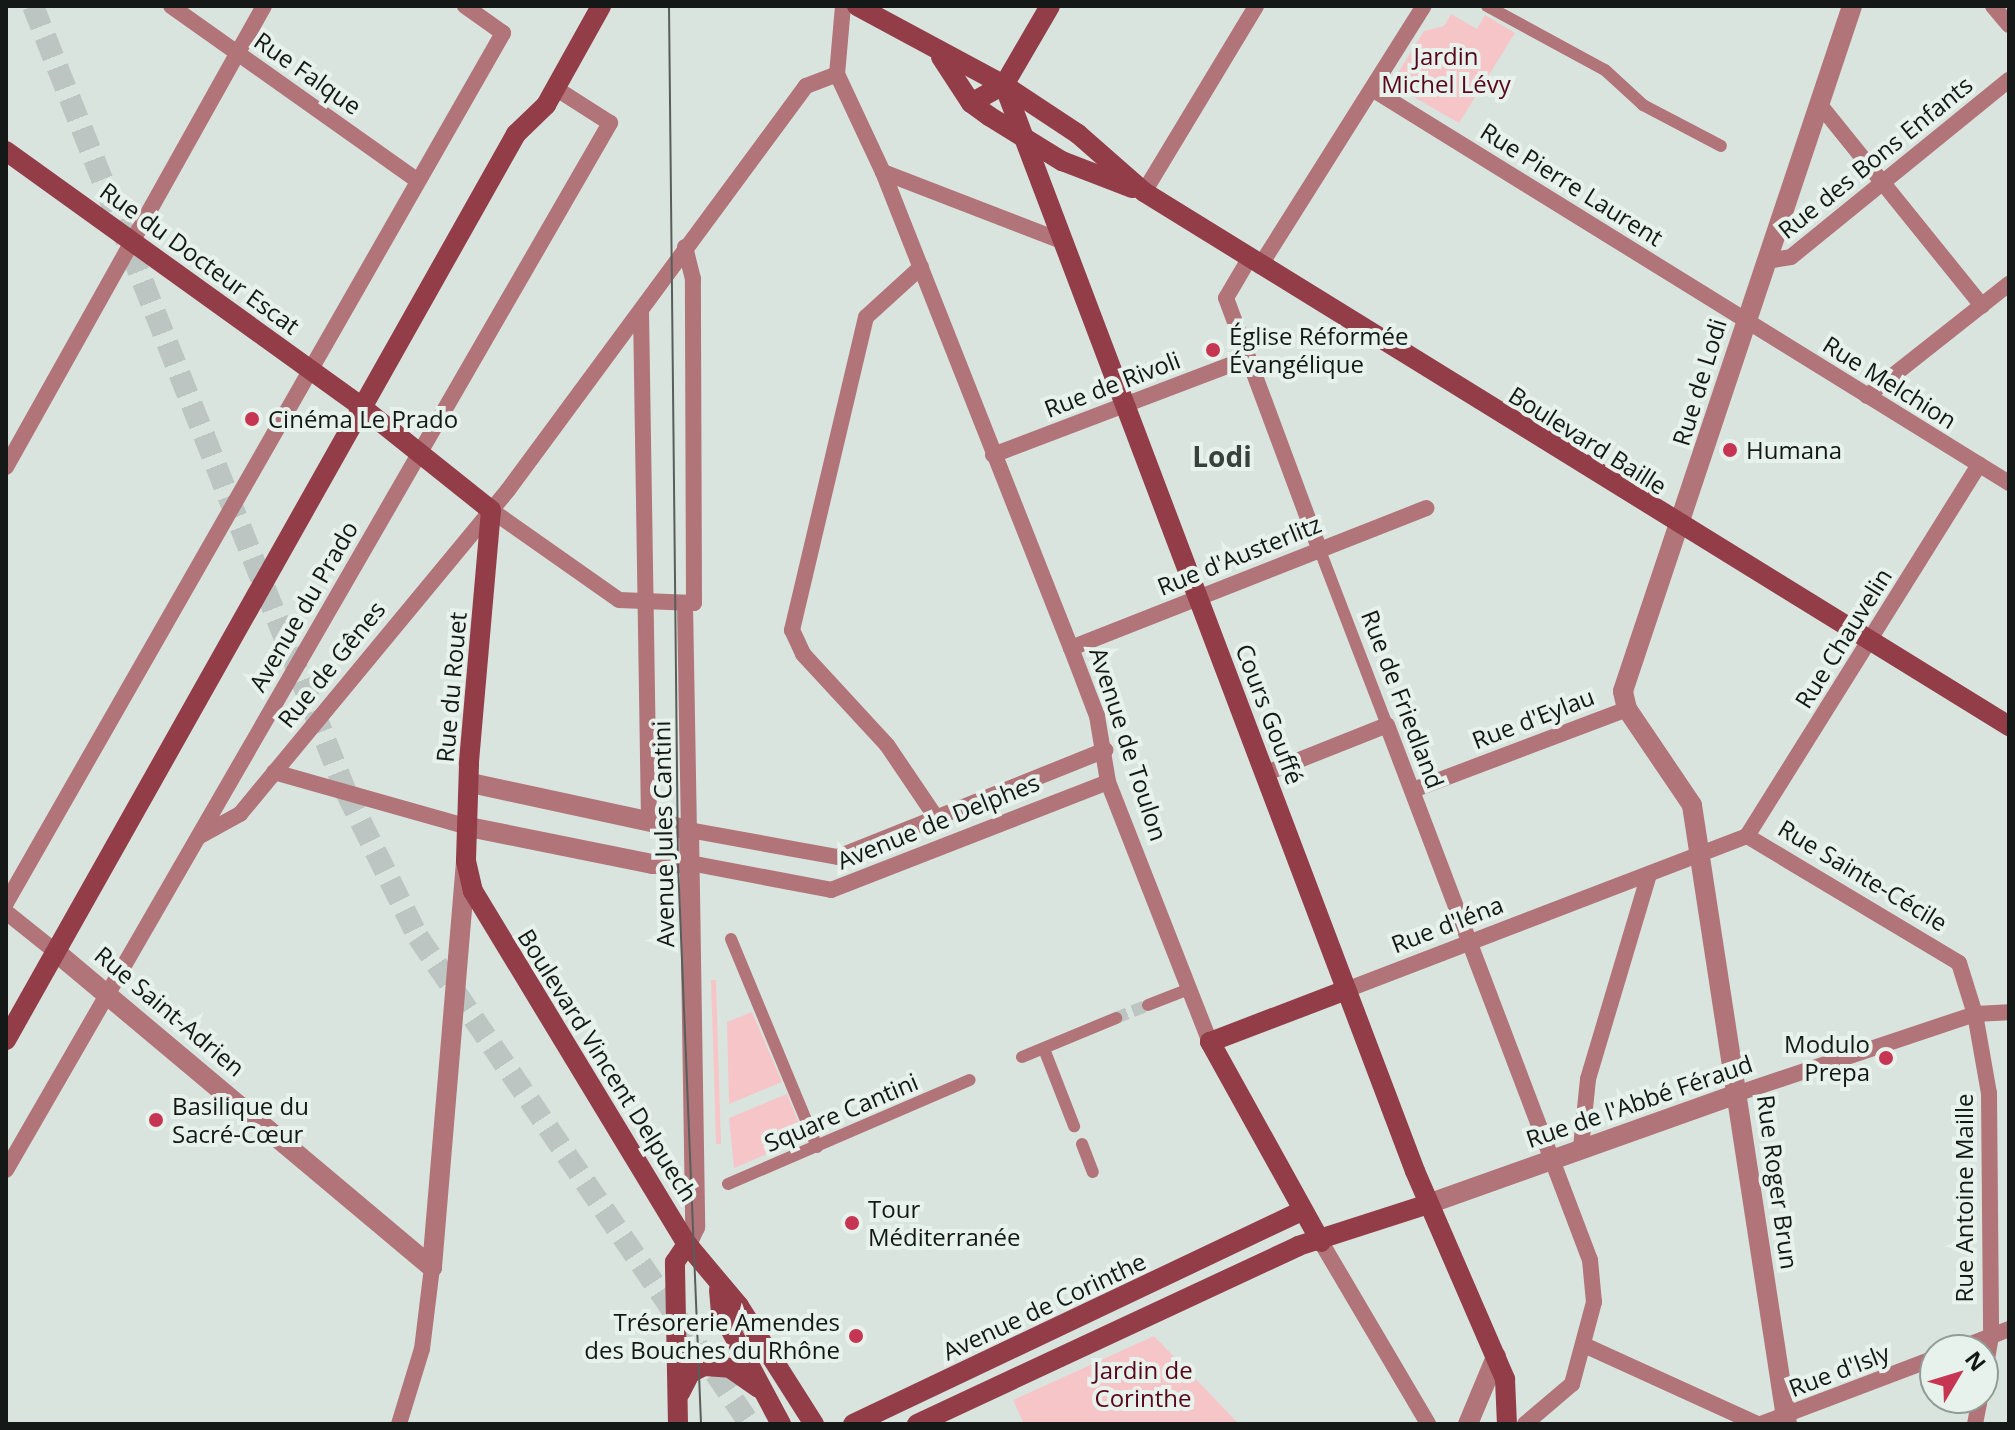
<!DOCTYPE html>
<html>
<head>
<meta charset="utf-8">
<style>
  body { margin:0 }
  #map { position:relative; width:2015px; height:1430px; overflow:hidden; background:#dae4df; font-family:"Open Sans",sans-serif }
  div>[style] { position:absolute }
  .green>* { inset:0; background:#f6c5c8 }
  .pedestrian-tunnel>* { height:12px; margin-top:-6px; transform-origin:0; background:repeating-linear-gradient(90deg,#bcc5c1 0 12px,transparent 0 18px) }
  .trunk-tunnel>* { height:22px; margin-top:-11px; transform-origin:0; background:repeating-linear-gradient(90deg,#bcc5c1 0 22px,transparent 0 33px) }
  .pedestrian>* { height:12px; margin:-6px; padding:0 6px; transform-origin:6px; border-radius:6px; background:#b17479 }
  .minor>* { height:16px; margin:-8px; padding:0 8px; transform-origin:8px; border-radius:8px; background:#b17479 }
  .tertiary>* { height:20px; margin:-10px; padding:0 10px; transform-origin:10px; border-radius:10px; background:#b17479 }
  .secondary>* { height:20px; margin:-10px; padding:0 10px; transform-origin:10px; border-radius:10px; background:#933d49 }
  .tram>* { height:2px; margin:-1px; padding:0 1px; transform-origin:1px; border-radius:1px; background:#585e5b }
  .dots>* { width:22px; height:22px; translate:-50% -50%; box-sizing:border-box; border:4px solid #e7f2ec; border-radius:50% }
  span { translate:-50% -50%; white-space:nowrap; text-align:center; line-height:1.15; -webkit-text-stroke:8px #e7f2ec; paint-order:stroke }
  .park-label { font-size:24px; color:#58061b }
  .street-label { font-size:24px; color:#141816 }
  .poi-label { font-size:24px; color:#141816 }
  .left { translate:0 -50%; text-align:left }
  .right { translate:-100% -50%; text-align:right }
  .quarter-label { font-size:28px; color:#39413d; font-weight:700 }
  .frame { position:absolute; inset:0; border:8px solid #141816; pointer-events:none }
  .north { position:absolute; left:1919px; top:1334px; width:80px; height:80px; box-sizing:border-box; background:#e7f2ec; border:2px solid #939b96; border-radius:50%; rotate:52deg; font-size:22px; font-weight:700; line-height:32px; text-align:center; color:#141816 }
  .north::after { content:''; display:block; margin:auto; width:28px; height:36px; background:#c63652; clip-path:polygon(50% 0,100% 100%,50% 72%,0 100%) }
</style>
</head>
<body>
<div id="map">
  <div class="green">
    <div style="clip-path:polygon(1451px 14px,1477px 29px,1485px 15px,1515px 33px,1459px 123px,1391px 84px,1424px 31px,1444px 26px)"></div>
    <div style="clip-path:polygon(711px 980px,716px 980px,721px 1144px,716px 1144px)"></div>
    <div style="clip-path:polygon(752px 1012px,782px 1082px,729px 1104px,727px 1022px)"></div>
    <div style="clip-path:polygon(787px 1094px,805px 1138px,734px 1168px,729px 1118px)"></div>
    <div style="clip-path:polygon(1154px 1336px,1239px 1424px,1024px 1424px,1013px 1400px)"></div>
  </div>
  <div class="pedestrian-tunnel">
    <div style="left:1116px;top:1018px;width:35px;rotate:-22deg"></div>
  </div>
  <div class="trunk-tunnel">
    <div style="left:33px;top:6px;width:846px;rotate:68.29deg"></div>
    <div style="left:346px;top:792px;width:162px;rotate:63.6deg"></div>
    <div style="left:418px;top:937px;width:589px;rotate:55.72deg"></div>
  </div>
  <div class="pedestrian">
    <div style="left:1487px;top:6px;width:134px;rotate:28.5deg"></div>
    <div style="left:1605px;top:70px;width:52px;rotate:42.6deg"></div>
    <div style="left:1643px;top:105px;width:88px;rotate:27.7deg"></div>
    <div style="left:1319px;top:548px;width:190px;rotate:69deg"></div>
    <div style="left:731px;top:939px;width:225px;rotate:67.5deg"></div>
    <div style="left:1148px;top:1005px;width:44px;rotate:-21.3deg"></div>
    <div style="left:1044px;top:1049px;width:83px;rotate:68.7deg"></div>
    <div style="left:1022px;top:1057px;width:102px;rotate:-22.5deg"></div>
    <div style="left:1082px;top:1144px;width:30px;rotate:69deg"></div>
    <div style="left:728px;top:1184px;width:263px;rotate:-23.3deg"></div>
  </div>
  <div class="minor">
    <div style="left:171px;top:6px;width:301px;rotate:35.3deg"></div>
    <div style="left:843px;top:6px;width:68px;rotate:95deg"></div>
    <div style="left:837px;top:74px;width:108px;rotate:64.9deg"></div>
    <div style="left:883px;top:172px;width:512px;rotate:68.45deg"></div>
    <div style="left:1071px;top:648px;width:73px;rotate:69.1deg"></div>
    <div style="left:1097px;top:716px;width:67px;rotate:80.5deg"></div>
    <div style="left:1108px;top:782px;width:279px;rotate:68.6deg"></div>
    <div style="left:1993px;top:6px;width:25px;rotate:50deg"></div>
    <div style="left:1372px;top:89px;width:749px;rotate:31.74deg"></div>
    <div style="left:1820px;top:105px;width:258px;rotate:51.1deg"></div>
    <div style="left:883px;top:172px;width:186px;rotate:21.1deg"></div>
    <div style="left:1144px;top:192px;width:217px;rotate:-58.9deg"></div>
    <div style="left:1249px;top:259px;width:45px;rotate:120.5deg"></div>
    <div style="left:1226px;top:298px;width:267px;rotate:69.6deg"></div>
    <div style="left:1766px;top:261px;width:25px;rotate:-9deg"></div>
    <div style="left:1791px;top:257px;width:281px;rotate:-39.1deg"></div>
    <div style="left:1260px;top:266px;width:307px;rotate:-57.8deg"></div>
    <div style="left:921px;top:267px;width:74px;rotate:137.7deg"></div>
    <div style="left:866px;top:317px;width:322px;rotate:103.3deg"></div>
    <div style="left:792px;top:630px;width:26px;rotate:65deg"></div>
    <div style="left:803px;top:654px;width:124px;rotate:47.3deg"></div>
    <div style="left:887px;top:745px;width:86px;rotate:55.9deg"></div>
    <div style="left:641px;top:311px;width:511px;rotate:89.1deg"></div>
    <div style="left:1867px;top:396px;width:181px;rotate:-38.3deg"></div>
    <div style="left:993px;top:455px;width:273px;rotate:-20.8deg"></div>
    <div style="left:6px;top:467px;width:528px;rotate:-60.77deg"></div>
    <div style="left:491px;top:510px;width:156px;rotate:35.1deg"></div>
    <div style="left:619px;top:600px;width:75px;rotate:2.3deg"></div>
    <div style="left:694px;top:603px;width:324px;rotate:-90.2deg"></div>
    <div style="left:693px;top:279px;width:33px;rotate:-104deg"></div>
    <div style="left:685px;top:604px;width:226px;rotate:89deg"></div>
    <div style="left:689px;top:830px;width:151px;rotate:10.3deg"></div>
    <div style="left:838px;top:857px;width:288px;rotate:-21.8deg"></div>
    <div style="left:1071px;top:648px;width:382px;rotate:-21.5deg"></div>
    <div style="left:274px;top:772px;width:203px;rotate:15.8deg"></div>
    <div style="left:1264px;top:774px;width:132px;rotate:-21.7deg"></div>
    <div style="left:1387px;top:725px;width:572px;rotate:69.22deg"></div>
    <div style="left:1590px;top:1260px;width:42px;rotate:84.6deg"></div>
    <div style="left:1594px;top:1302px;width:85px;rotate:105deg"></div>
    <div style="left:1572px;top:1384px;width:62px;rotate:139.6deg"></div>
    <div style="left:1413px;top:790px;width:229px;rotate:-20.7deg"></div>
    <div style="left:200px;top:836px;width:46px;rotate:-28.8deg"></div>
    <div style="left:240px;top:814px;width:420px;rotate:-50.4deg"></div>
    <div style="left:508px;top:490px;width:502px;rotate:-53.59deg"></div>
    <div style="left:806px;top:86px;width:33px;rotate:-21deg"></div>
    <div style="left:1747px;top:836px;width:438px;rotate:-58deg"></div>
    <div style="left:690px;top:863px;width:144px;rotate:10.8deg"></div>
    <div style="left:831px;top:890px;width:297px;rotate:-21.3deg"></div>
    <div style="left:6px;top:903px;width:1002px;rotate:-60.26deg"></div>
    <div style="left:503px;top:33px;width:47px;rotate:-144.6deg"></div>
    <div style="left:6px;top:912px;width:64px;rotate:38.7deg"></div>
    <div style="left:1346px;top:990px;width:430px;rotate:-21deg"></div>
    <div style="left:1747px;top:836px;width:247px;rotate:30.9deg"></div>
    <div style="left:1959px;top:963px;width:53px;rotate:72.6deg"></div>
    <div style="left:1975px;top:1014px;width:34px;rotate:-3deg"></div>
    <div style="left:1739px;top:1093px;width:249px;rotate:-18.5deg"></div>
    <div style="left:1975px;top:1014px;width:80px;rotate:80deg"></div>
    <div style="left:1989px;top:1093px;width:243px;rotate:89.5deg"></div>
    <div style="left:1991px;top:1336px;width:47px;rotate:99.9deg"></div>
    <div style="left:1581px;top:1147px;width:68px;rotate:-84.1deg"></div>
    <div style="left:1588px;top:1079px;width:213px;rotate:-73.4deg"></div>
    <div style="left:6px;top:1170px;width:1209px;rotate:-60.02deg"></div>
    <div style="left:610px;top:123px;width:65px;rotate:-147.5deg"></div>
    <div style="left:1321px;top:1242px;width:211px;rotate:59.5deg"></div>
    <div style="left:1584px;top:1345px;width:190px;rotate:24.5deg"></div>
    <div style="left:1956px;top:1350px;width:57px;rotate:-21.6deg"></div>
    <div style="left:399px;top:1424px;width:78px;rotate:-73deg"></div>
    <div style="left:422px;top:1349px;width:83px;rotate:-83deg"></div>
    <div style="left:1761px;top:1424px;width:186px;rotate:-20.8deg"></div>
    <div style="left:1975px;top:1424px;width:26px;rotate:-79deg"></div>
  </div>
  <div class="tertiary">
    <div style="left:471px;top:783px;width:223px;rotate:12.2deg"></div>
    <div style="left:689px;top:830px;width:397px;rotate:89.1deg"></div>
    <div style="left:695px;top:1227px;width:19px;rotate:115deg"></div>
    <div style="left:469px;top:827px;width:187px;rotate:11.4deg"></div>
    <div style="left:652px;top:864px;width:38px;rotate:-2deg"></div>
    <div style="left:56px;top:952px;width:491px;rotate:40deg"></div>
    <div style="left:1428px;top:1204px;width:330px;rotate:-19.6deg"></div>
    <div style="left:432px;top:1267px;width:407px;rotate:-85.2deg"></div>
    <div style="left:1468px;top:1424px;width:73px;rotate:-67.3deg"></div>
    <div style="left:1787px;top:1424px;width:626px;rotate:-98.73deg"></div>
    <div style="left:1692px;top:805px;width:116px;rotate:-124.1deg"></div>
    <div style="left:1627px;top:709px;width:18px;rotate:-103deg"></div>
    <div style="left:1623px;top:691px;width:722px;rotate:-71.51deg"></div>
  </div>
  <div class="secondary">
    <div style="left:857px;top:6px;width:167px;rotate:28.3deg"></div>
    <div style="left:1004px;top:85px;width:89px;rotate:33.5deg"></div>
    <div style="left:1078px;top:134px;width:88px;rotate:41.3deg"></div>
    <div style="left:1144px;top:192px;width:1017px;rotate:31.69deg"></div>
    <div style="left:941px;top:57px;width:55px;rotate:56.9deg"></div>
    <div style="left:971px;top:103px;width:22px;rotate:36deg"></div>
    <div style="left:989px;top:116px;width:86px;rotate:31.7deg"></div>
    <div style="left:1062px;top:161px;width:75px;rotate:21.1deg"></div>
    <div style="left:1004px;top:85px;width:1161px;rotate:69.27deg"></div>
    <div style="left:1415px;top:1171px;width:227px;rotate:66.6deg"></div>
    <div style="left:1505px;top:1379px;width:45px;rotate:87.5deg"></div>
    <div style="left:971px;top:103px;width:38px;rotate:-29deg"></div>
    <div style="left:1004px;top:85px;width:91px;rotate:-59.8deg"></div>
    <div style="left:6px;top:151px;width:440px;rotate:35.7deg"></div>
    <div style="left:363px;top:408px;width:164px;rotate:38.6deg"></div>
    <div style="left:491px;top:510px;width:255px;rotate:95deg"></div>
    <div style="left:469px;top:764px;width:97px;rotate:91.8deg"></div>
    <div style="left:466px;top:861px;width:31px;rotate:77deg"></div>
    <div style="left:473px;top:891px;width:413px;rotate:58.8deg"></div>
    <div style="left:687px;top:1244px;width:81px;rotate:50deg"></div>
    <div style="left:739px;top:1306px;width:140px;rotate:57.6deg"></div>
    <div style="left:6px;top:1040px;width:1040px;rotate:-60.62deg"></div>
    <div style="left:516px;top:134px;width:42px;rotate:-44deg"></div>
    <div style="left:546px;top:105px;width:113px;rotate:-60.9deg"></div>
    <div style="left:1321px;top:1242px;width:229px;rotate:-119deg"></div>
    <div style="left:1210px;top:1042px;width:146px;rotate:-20.9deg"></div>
    <div style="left:719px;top:1290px;width:22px;rotate:85deg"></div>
    <div style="left:721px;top:1312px;width:127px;rotate:61.8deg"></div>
    <div style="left:680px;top:1393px;width:22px;rotate:-63deg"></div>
    <div style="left:690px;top:1373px;width:16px;rotate:-27deg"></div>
    <div style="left:704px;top:1366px;width:26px;rotate:4deg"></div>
    <div style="left:730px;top:1368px;width:35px;rotate:35deg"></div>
    <div style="left:678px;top:1424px;width:162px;rotate:-91.1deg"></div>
    <div style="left:675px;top:1262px;width:22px;rotate:-56deg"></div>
    <div style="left:853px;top:1424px;width:498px;rotate:-25.4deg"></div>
    <div style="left:917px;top:1424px;width:421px;rotate:-25deg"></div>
    <div style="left:1298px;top:1246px;width:137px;rotate:-17.9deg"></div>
  </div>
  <div class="tram">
    <div style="left:669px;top:6px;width:857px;rotate:89.4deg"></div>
    <div style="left:678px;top:863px;width:561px;rotate:87.65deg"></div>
  </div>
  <div class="dots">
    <div style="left:1213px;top:350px;background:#c63652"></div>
    <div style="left:252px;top:419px;background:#c63652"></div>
    <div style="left:1730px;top:450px;background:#c63652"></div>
    <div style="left:1886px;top:1058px;background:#c63652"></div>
    <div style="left:156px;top:1120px;background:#c63652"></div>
    <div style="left:852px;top:1223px;background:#c63652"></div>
    <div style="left:856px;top:1336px;background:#c63652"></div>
  </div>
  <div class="park-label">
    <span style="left:1446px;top:70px">Jardin<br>Michel Lévy</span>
    <span style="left:1143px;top:1384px">Jardin de<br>Corinthe</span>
  </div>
  <div class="street-label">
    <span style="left:308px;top:73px;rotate:35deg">Rue Falque</span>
    <span style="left:1875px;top:157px;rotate:-39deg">Rue des Bons Enfants</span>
    <span style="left:1572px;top:184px;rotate:32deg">Rue Pierre Laurent</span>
    <span style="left:200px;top:258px;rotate:36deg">Rue du Docteur Escat</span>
    <span style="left:1699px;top:382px;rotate:-73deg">Rue de Lodi</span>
    <span style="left:1890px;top:382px;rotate:32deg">Rue Melchion</span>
    <span style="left:1112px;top:384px;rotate:-21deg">Rue de Rivoli</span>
    <span style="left:1588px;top:440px;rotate:32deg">Boulevard Baille</span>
    <span style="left:1239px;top:555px;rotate:-22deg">Rue d'Austerlitz</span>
    <span style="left:303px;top:606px;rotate:-60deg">Avenue du Prado</span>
    <span style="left:1843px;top:638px;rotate:-58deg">Rue Chauvelin</span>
    <span style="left:331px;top:664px;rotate:-51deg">Rue de Gênes</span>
    <span style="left:451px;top:687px;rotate:-85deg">Rue du Rouet</span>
    <span style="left:1403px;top:699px;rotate:69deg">Rue de Friedland</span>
    <span style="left:1270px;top:714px;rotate:69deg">Cours Gouffé</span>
    <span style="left:1533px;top:718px;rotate:-21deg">Rue d'Eylau</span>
    <span style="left:1129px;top:744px;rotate:72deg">Avenue de Toulon</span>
    <span style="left:938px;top:821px;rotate:-22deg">Avenue de Delphes</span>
    <span style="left:663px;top:834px;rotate:-91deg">Avenue Jules Cantini</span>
    <span style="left:1863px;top:875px;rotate:31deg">Rue Sainte-Cécile</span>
    <span style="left:1447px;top:924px;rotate:-21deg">Rue d'Iéna</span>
    <span style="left:170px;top:1011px;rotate:40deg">Rue Saint-Adrien</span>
    <span style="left:608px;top:1065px;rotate:58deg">Boulevard Vincent Delpuech</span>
    <span style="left:1639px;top:1101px;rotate:-19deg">Rue de l'Abbé Féraud</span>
    <span style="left:841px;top:1112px;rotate:-23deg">Square Cantini</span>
    <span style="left:1778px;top:1182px;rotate:82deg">Rue Roger Brun</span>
    <span style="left:1964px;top:1198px;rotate:-90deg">Rue Antoine Maille</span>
    <span style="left:1044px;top:1306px;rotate:-25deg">Avenue de Corinthe</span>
    <span style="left:1839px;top:1370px;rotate:-21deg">Rue d'Isly</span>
  </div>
  <div class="poi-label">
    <span class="left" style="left:1229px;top:350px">Église Réformée<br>Évangélique</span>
    <span class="left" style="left:268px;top:419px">Cinéma Le Prado</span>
    <span class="left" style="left:1746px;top:450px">Humana</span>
    <span class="right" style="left:1870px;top:1058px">Modulo<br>Prepa</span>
    <span class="left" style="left:172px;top:1120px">Basilique du<br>Sacré-Cœur</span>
    <span class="left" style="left:868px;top:1223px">Tour<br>Méditerranée</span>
    <span class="right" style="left:840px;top:1336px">Trésorerie Amendes<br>des Bouches du Rhône</span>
  </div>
  <div class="quarter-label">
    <span style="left:1222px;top:456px">Lodi</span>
  </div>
  <div class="frame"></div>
  <div class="north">N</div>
</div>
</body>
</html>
